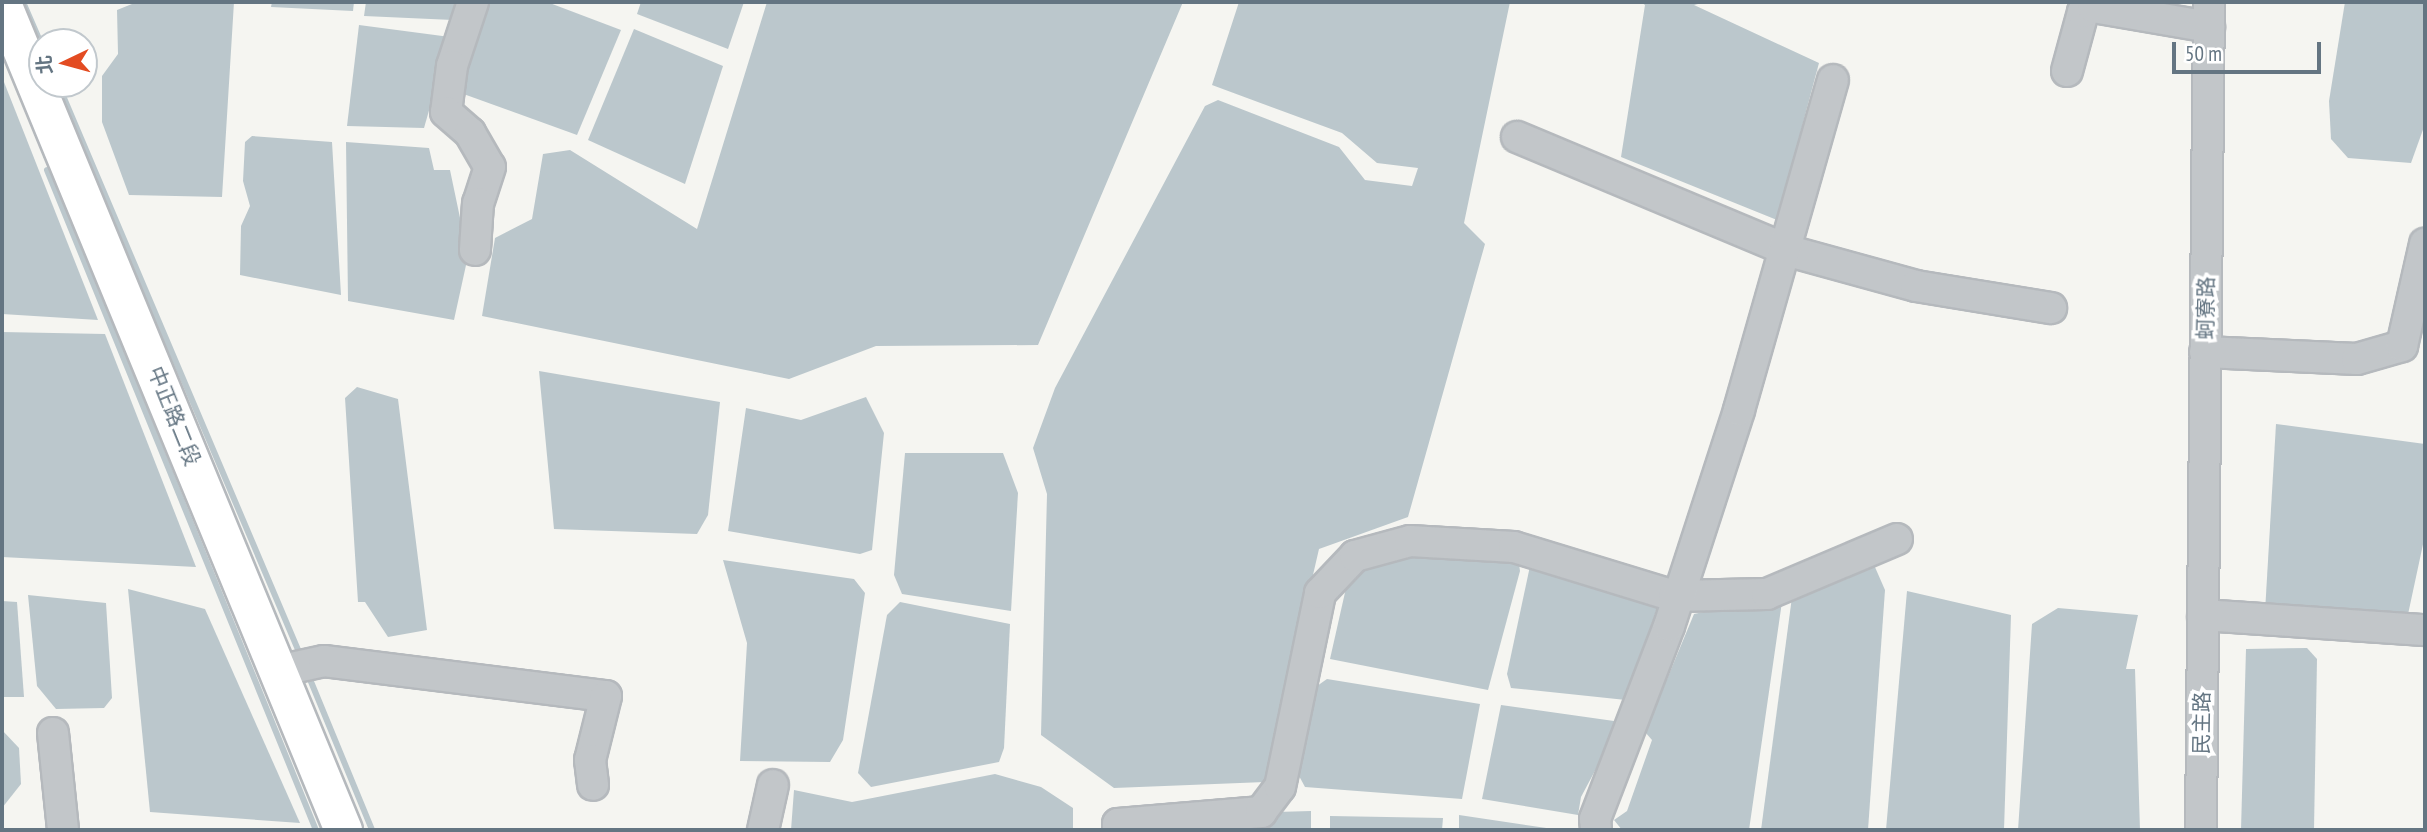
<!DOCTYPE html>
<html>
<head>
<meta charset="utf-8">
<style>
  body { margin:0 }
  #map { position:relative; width:2427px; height:832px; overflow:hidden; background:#f5f5f1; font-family:"PT Sans Narrow","Noto Sans TC",sans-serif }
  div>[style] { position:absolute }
  .water>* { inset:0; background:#bbc7cc }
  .stream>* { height:6px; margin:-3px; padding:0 3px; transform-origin:3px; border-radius:3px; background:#bbc7cc }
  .roads { filter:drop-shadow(2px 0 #b5b9bd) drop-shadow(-2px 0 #b5b9bd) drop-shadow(0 2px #b5b9bd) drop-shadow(0 -2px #b5b9bd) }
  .minor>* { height:30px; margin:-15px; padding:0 15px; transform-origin:15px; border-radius:15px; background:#c2c6c9 }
  .major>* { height:37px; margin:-18.5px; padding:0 18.5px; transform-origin:18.5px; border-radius:18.5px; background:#fff }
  span { translate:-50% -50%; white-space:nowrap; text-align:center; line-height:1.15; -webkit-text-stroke:7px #fff; paint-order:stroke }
  .street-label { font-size:21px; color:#647582 }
  .frame { position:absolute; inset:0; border:4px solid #647582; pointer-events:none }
  .north { position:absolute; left:28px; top:28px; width:70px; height:70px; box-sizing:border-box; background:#fff; border:2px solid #c1c8cd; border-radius:50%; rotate:265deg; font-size:19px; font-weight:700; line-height:28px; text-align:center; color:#647582 }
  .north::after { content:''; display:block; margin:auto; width:24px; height:32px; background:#e34c22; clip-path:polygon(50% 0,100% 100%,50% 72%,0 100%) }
  .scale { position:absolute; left:2172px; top:42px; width:149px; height:32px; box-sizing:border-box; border:4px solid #647582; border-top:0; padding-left:9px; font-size:21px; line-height:24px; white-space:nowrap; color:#647582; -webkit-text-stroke:5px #fff; paint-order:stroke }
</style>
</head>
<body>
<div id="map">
  <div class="water">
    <div style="clip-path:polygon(137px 2px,234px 2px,222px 197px,129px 195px,102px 122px,102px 76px,118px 54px,117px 10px)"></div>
    <div style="clip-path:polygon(272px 2px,354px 2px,353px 11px,271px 7px)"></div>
    <div style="clip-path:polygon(366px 2px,458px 2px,453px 20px,364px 16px)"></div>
    <div style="clip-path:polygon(489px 2px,547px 2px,621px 30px,577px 135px,458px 92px)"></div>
    <div style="clip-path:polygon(641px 2px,744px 2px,728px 49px,637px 14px)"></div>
    <div style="clip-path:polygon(767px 2px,1183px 2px,1038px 345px,876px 346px,789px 379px,482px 316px,495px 238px,532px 219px,543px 154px,570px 150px,697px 229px)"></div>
    <div style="clip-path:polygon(1239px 2px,1510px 2px,1464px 223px,1485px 244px,1408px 517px,1319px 549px,1265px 782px,1114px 788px,1041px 735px,1047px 494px,1033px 448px,1055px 388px,1205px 106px,1218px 100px,1339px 147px,1365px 180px,1412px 186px,1418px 168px,1377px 163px,1342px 133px,1212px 85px)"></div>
    <div style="clip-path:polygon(1641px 2px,1706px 2px,1694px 5px,1819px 63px,1777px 220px,1621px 157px,1645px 5px)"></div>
    <div style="clip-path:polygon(2345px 2px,2425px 2px,2425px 124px,2411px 163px,2348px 158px,2331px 139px,2329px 101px)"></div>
    <div style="clip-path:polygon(359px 25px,450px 37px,424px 128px,347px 126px)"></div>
    <div style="clip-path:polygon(634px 29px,723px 66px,685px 184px,588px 140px)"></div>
    <div style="clip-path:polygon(2px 77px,98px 320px,2px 314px)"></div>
    <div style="clip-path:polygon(252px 136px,332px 142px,341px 295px,240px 275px,241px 226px,250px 206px,243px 181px,245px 142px)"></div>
    <div style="clip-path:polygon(346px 142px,429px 148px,434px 170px,450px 170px,468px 256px,454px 320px,348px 301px)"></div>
    <div style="clip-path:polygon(2px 332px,105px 334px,196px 567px,2px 557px)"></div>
    <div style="clip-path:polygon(539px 371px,720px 402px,708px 515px,697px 534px,554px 529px)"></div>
    <div style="clip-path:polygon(357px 387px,398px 399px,427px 630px,388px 637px,365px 602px,358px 602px,345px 398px)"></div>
    <div style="clip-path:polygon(866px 397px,884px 433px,872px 550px,860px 554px,728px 531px,746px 408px,801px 420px)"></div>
    <div style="clip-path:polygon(2276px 424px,2425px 444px,2425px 535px,2407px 619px,2265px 612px)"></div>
    <div style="clip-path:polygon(905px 453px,1003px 453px,1018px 493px,1011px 611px,902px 594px,894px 575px)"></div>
    <div style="clip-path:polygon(1517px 550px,1520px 571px,1488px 690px,1330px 659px,1346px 588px,1364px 565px,1393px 552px)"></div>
    <div style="clip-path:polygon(1871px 558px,1885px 590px,1868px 830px,1761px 830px,1792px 597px)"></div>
    <div style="clip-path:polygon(723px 560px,854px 579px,865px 593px,843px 740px,830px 762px,740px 761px,747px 643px)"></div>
    <div style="clip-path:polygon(1530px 566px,1659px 602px,1626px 700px,1511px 688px,1507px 674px)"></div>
    <div style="clip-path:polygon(128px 589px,205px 609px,300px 823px,150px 812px)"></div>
    <div style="clip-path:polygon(1907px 591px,2011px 615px,2004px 830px,1886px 830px)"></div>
    <div style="clip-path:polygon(28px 595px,106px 603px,112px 698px,104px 708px,56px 709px,37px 686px)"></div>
    <div style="clip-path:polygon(1783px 595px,1749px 830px,1622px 830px,1614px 820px,1627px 811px,1652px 740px,1645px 732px,1694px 614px)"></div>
    <div style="clip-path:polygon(2px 601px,17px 602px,24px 697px,2px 697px)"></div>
    <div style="clip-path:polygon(900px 602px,1010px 624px,1004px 748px,999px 762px,871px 787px,858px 773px,887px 615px)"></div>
    <div style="clip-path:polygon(2058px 608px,2138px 615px,2126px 669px,2135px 669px,2140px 830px,2018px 830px,2032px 624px)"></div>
    <div style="clip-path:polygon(2307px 648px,2317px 659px,2314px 830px,2241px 830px,2246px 649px)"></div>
    <div style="clip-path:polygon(1327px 679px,1480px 704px,1462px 799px,1305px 787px,1298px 774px,1317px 686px)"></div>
    <div style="clip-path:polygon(1501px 705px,1621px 722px,1581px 797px,1578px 815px,1482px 799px)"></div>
    <div style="clip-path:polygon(2px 730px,19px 748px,21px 784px,2px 808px)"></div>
    <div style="clip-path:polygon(995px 774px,1041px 787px,1073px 808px,1073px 830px,791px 830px,794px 790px,852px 802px)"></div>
    <div style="clip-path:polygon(1311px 811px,1311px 830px,1199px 830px,1276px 812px)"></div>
    <div style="clip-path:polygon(1459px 815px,1560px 830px,1459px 830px)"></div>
    <div style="clip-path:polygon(1330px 816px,1443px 818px,1442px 830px,1330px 830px)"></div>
  </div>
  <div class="stream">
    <div style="left:23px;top:2px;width:48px;rotate:66.6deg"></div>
    <div style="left:58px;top:84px;width:625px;rotate:67.01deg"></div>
    <div style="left:47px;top:170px;width:713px;rotate:67.83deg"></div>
    <div style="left:307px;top:672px;width:171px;rotate:67.6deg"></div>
  </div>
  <div class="roads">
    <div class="minor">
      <div style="left:473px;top:2px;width:67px;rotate:108.2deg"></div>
      <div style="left:452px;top:66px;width:46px;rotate:97.4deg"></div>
      <div style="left:446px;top:112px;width:32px;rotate:41deg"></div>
      <div style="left:470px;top:133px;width:39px;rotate:60deg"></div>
      <div style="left:490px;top:167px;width:38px;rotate:108deg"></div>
      <div style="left:478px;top:203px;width:47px;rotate:93.7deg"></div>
      <div style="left:2067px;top:71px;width:61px;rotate:-74.8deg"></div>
      <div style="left:2083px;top:12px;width:11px;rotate:-27deg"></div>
      <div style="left:2093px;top:7px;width:118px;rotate:9.8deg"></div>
      <div style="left:1517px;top:137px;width:295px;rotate:22.7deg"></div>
      <div style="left:1789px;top:251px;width:132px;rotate:15.4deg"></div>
      <div style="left:1916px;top:286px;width:137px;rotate:9.3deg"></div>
      <div style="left:2205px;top:352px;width:152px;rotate:2.6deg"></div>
      <div style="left:2357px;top:359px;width:47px;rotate:-16.1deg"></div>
      <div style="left:2402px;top:346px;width:105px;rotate:-77.3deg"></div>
      <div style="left:2203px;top:615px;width:223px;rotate:3.9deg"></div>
      <div style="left:278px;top:671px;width:47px;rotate:-12.3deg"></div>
      <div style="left:324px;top:661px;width:284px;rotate:7.1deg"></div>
      <div style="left:606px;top:696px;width:66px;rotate:104deg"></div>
      <div style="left:590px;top:760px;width:25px;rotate:83deg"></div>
      <div style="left:53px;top:733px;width:98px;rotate:84.1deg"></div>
      <div style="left:763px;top:830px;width:46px;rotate:-77.5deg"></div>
      <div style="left:1118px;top:830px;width:6px;rotate:-90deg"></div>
      <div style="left:1118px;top:824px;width:144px;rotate:-4.8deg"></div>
      <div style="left:1261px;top:812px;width:31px;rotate:-53deg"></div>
      <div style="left:1280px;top:787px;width:198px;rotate:-78.3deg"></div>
      <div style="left:1320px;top:593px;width:51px;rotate:-46.6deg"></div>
      <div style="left:1355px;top:556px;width:57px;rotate:-15.3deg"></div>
      <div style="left:1410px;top:541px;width:104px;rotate:3.3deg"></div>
      <div style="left:1514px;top:547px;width:167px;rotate:17deg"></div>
      <div style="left:1674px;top:596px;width:93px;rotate:-1.2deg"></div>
      <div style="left:1767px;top:594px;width:141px;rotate:-22.9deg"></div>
      <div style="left:1596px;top:830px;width:11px;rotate:-95deg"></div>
      <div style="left:1595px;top:819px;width:207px;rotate:-69deg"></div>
      <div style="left:1669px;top:626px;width:227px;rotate:-72deg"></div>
      <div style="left:1739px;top:410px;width:343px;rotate:-74.1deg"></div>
      <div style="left:2201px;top:830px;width:828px;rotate:-89.45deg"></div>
    </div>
    <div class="major">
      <div style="left:2px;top:3px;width:895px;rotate:67.59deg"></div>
    </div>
  </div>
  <div class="street-label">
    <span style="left:2206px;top:308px;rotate:-89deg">蚵寮路</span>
    <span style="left:174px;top:416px;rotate:68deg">中正路二段</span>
    <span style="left:2202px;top:723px;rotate:-89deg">民主路</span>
  </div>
  <div class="frame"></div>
  <div class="north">北</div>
  <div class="scale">50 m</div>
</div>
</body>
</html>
